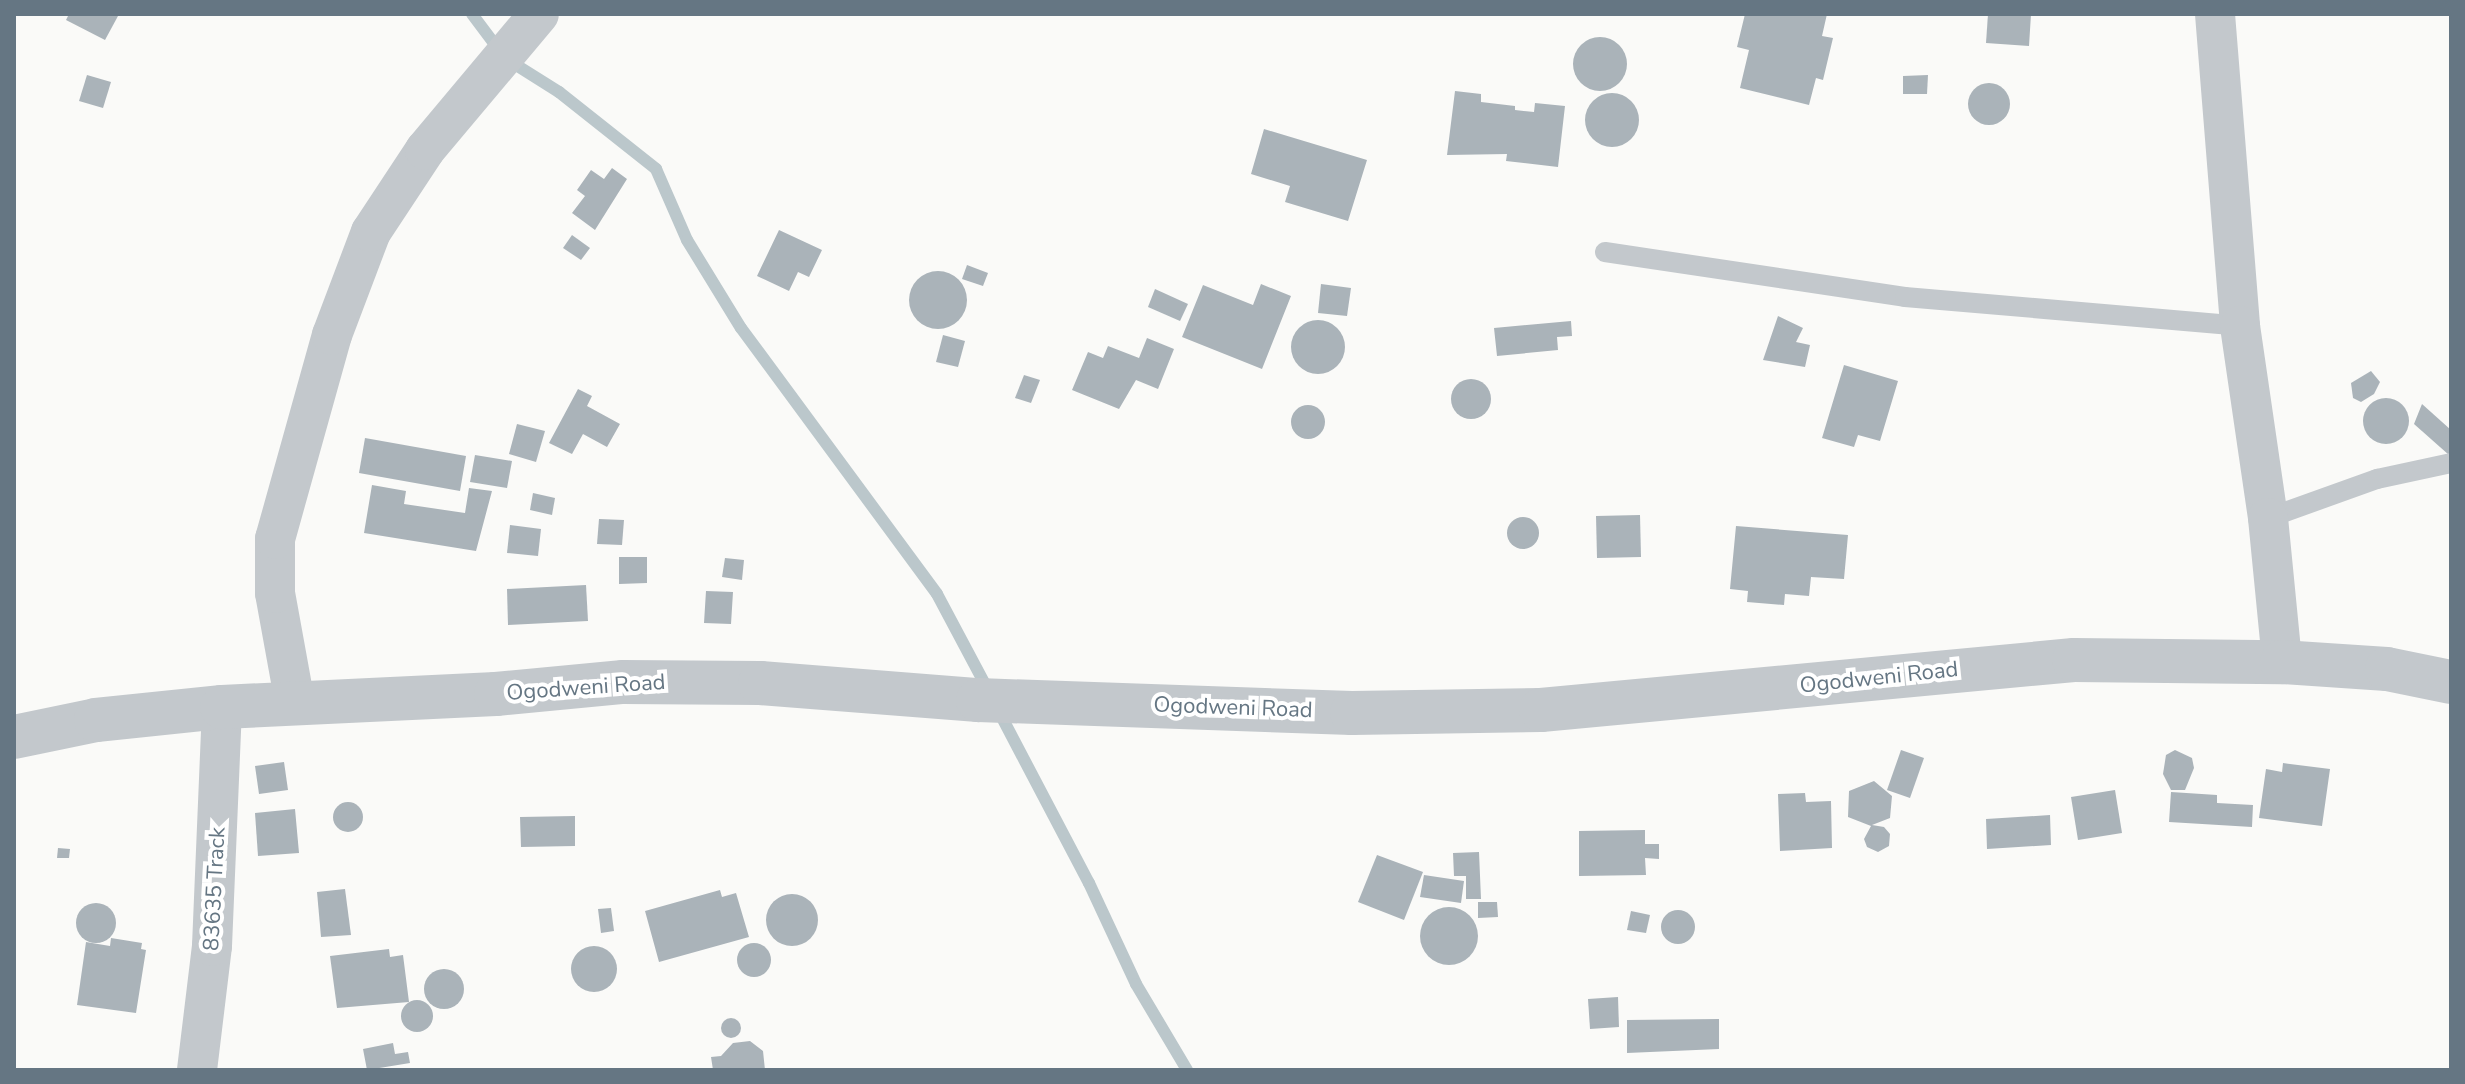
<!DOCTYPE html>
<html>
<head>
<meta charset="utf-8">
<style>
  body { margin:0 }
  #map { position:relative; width:2465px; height:1084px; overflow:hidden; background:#fafaf8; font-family:"Nunito Sans",sans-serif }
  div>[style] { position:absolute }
  .stream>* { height:12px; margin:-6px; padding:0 6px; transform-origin:6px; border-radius:6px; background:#bbc7cb }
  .building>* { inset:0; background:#aab3b9 }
  .round { border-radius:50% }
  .service>* { height:20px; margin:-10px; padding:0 10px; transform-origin:10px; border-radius:10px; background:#c3c8cc }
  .minor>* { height:40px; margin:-20px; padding:0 20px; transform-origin:20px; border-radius:20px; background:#c3c8cc }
  .tertiary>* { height:44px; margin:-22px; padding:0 22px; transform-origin:22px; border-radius:22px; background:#c3c8cc }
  span { translate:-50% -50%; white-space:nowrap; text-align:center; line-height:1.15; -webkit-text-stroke:8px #fff; paint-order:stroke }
  .street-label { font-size:22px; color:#657683 }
  .frame { position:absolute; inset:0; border:16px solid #657683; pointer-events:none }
</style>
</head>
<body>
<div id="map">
  <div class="stream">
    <div style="left:472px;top:14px;width:55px;rotate:53.1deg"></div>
    <div style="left:505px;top:58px;width:64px;rotate:32.2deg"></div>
    <div style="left:559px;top:92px;width:124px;rotate:38.4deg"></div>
    <div style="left:656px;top:169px;width:77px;rotate:66.4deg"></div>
    <div style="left:687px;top:240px;width:103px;rotate:58.5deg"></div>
    <div style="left:741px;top:328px;width:330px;rotate:53.6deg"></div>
    <div style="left:937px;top:594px;width:111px;rotate:62deg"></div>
    <div style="left:997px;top:708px;width:198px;rotate:62.3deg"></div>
    <div style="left:1089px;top:883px;width:111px;rotate:65deg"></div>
    <div style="left:1136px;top:984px;width:100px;rotate:59.3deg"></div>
  </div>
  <div class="building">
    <div style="clip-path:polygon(69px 14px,114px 14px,118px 16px,105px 40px,66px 20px)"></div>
    <div style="clip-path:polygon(1745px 14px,1827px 14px,1822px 36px,1833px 38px,1823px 80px,1816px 78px,1809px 105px,1740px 88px,1749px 50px,1737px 47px)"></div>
    <div style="clip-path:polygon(1988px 14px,2031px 14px,2029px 46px,1986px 43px)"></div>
    <div class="round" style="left:1573px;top:37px;width:54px;height:54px"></div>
    <div style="clip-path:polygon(87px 75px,111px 82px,103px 108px,79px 101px)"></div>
    <div style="clip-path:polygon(1928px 75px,1927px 94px,1903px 94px,1903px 76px)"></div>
    <div class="round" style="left:1968px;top:83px;width:42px;height:42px"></div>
    <div style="clip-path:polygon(1455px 91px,1481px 94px,1481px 102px,1515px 106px,1515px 110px,1534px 112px,1535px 103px,1565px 106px,1558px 167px,1506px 161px,1507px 154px,1447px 155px)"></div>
    <div class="round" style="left:1585px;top:93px;width:54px;height:54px"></div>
    <div style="clip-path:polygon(1264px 129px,1367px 160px,1348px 221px,1285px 202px,1290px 186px,1251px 174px)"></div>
    <div style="clip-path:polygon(612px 168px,627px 179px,595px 230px,572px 213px,585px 196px,577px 190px,591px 170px,604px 179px)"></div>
    <div style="clip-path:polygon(779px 230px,822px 250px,809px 277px,798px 272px,789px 291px,757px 276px)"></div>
    <div style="clip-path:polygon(572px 235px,590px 248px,581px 260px,563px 248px)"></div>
    <div style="clip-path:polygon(967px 265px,988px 273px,983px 286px,962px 279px)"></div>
    <div class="round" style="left:909px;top:271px;width:58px;height:58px"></div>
    <div style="clip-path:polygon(1261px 284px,1291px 296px,1262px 369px,1182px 337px,1203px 285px,1253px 305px)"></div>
    <div style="clip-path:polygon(1321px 284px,1351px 288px,1347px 316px,1318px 313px)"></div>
    <div style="clip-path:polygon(1155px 289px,1188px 304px,1180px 321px,1148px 307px)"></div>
    <div style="clip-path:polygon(1778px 316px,1803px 328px,1796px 342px,1810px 345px,1805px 367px,1763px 360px)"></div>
    <div class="round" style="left:1291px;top:320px;width:54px;height:54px"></div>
    <div style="clip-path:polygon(1571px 321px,1572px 336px,1557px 337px,1558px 350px,1497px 356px,1494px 328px)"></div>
    <div style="clip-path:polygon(943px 335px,965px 341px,958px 367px,936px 362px)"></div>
    <div style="clip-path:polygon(1147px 338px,1174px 349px,1158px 389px,1136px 380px,1119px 409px,1072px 390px,1088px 352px,1103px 358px,1108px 346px,1139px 358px)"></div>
    <div style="clip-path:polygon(1844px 365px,1898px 381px,1880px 441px,1858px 435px,1854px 447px,1822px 438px)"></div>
    <div style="clip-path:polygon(2371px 371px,2380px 382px,2374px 394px,2361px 402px,2353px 398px,2351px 383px)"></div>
    <div style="clip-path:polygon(1024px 375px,1040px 380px,1031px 403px,1015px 398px)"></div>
    <div class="round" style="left:1451px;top:379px;width:40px;height:40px"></div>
    <div style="clip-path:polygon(578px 389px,592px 396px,587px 406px,620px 424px,607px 447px,583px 434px,572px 454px,549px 443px)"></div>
    <div class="round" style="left:2363px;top:398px;width:46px;height:46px"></div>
    <div style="clip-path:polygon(2422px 404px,2451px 430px,2449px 455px,2414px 424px)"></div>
    <div class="round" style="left:1291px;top:405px;width:34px;height:34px"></div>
    <div style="clip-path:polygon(517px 424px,545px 431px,536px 462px,509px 454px)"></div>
    <div style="clip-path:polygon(365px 438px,466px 456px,460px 491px,359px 473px)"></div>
    <div style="clip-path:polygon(475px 455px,512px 461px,507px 488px,470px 482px)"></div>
    <div style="clip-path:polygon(372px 485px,406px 491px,404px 504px,465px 513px,469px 488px,492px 491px,476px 551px,364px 533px)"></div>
    <div style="clip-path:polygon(533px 493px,555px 498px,552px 515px,530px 510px)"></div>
    <div style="clip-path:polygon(1640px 515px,1641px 557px,1597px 558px,1596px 516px)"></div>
    <div class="round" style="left:1507px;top:517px;width:32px;height:32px"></div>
    <div style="clip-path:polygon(599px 519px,624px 520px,622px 545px,597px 544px)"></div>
    <div style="clip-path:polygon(510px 525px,541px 529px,538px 556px,507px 553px)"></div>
    <div style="clip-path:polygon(1736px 526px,1848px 535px,1844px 579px,1811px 577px,1809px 596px,1785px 594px,1784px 605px,1747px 602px,1748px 591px,1730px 589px)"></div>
    <div style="clip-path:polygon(619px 557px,647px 557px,647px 583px,619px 584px)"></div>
    <div style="clip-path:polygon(725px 558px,744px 560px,742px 580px,722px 577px)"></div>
    <div style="clip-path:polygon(586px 585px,588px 621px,508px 625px,507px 589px)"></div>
    <div style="clip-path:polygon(706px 591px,733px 592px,731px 624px,704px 623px)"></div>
    <div style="clip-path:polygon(1901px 750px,1924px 758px,1910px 798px,1887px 790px)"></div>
    <div style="clip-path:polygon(2175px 750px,2192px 758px,2194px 768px,2185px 790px,2171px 790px,2163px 774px,2166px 755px)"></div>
    <div style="clip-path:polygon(284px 762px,288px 790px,259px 794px,255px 766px)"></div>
    <div style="clip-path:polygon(2283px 763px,2330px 769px,2322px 826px,2259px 818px,2266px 769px,2282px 772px)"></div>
    <div style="clip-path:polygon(1874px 781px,1892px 796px,1890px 818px,1872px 825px,1884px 827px,1890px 834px,1889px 846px,1878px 852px,1867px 847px,1864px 839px,1871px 826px,1848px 817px,1849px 791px)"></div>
    <div style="clip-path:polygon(2115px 790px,2122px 833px,2078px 840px,2071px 797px)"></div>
    <div style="clip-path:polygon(2171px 792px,2217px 795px,2217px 803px,2253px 805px,2252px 827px,2169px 822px)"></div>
    <div style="clip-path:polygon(1805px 793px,1806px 802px,1831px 801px,1832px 848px,1780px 851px,1778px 794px)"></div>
    <div class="round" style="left:333px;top:802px;width:30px;height:30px"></div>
    <div style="clip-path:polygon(295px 809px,299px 853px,258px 856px,255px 813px)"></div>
    <div style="clip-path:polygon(2050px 815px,2051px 845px,1987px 849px,1986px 819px)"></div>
    <div style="clip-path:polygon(575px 816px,575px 846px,521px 847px,520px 817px)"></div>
    <div style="clip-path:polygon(1645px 830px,1645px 844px,1659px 844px,1659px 859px,1645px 858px,1646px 875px,1579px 876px,1579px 831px)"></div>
    <div style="clip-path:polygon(58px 848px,70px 849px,69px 858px,57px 858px)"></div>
    <div style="clip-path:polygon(1479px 852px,1481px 899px,1466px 899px,1466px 876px,1454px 876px,1453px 853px)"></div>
    <div style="clip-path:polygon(1377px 855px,1423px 872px,1404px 920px,1358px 902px)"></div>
    <div style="clip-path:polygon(1424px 875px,1464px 881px,1461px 903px,1420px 897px)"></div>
    <div style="clip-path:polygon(345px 889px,351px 935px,321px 937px,317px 892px)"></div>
    <div style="clip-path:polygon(720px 890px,722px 897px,736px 893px,749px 937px,659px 962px,645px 911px)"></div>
    <div class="round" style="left:766px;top:894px;width:52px;height:52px"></div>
    <div style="clip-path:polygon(1478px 902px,1497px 902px,1498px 917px,1478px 918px)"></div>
    <div class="round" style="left:76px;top:903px;width:40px;height:40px"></div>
    <div class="round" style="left:1420px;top:907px;width:58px;height:58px"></div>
    <div style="clip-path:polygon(611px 908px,614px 931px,601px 933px,598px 909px)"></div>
    <div class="round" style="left:1661px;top:910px;width:34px;height:34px"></div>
    <div style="clip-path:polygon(1631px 911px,1650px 915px,1646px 933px,1627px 930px)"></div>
    <div style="clip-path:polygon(111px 938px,142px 943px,141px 949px,146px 950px,136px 1013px,77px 1005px,86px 942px,110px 946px)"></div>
    <div class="round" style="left:737px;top:943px;width:34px;height:34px"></div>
    <div class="round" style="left:571px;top:946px;width:46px;height:46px"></div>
    <div style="clip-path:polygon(389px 949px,390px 957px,403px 955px,409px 1002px,337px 1008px,330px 956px)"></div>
    <div class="round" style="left:424px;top:969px;width:40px;height:40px"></div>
    <div style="clip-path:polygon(1618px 997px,1619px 1027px,1590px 1029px,1588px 999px)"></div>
    <div class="round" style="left:401px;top:1000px;width:32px;height:32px"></div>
    <div class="round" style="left:721px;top:1018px;width:20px;height:20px"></div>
    <div style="clip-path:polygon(1719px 1019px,1719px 1049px,1627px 1053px,1627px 1020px)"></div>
    <div style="clip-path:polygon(750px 1041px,763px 1051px,765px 1070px,713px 1070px,711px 1057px,721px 1056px,733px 1043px)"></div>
    <div style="clip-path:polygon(393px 1043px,395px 1054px,408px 1052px,410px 1063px,367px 1070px,363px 1049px)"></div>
  </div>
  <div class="service">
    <div style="left:1605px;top:252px;width:303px;rotate:8.5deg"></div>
    <div style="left:1905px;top:297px;width:336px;rotate:4.9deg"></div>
    <div style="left:2268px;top:518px;width:116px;rotate:-19.7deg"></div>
    <div style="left:2377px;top:479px;width:76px;rotate:-12.2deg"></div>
  </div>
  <div class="minor">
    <div style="left:2215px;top:14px;width:313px;rotate:85.4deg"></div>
    <div style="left:2240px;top:326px;width:194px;rotate:81.7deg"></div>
    <div style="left:2268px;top:518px;width:145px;rotate:84.4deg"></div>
    <div style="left:295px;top:703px;width:112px;rotate:-100.3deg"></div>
    <div style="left:275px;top:593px;width:54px;rotate:-90deg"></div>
    <div style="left:275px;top:539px;width:212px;rotate:-74.4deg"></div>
    <div style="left:332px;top:335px;width:110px;rotate:-69.3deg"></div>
    <div style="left:371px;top:232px;width:98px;rotate:-56.6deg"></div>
    <div style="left:425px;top:150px;width:177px;rotate:-50deg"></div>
    <div style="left:197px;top:1070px;width:125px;rotate:-83.1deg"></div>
    <div style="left:212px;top:946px;width:239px;rotate:-87.6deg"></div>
  </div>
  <div class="tertiary">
    <div style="left:14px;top:737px;width:84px;rotate:-11.7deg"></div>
    <div style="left:96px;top:720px;width:127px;rotate:-5.9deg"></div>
    <div style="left:222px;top:707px;width:274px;rotate:-2.7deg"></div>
    <div style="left:496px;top:694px;width:128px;rotate:-5.4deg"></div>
    <div style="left:623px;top:682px;width:137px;rotate:0.4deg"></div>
    <div style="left:760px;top:683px;width:219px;rotate:4.5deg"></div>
    <div style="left:978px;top:700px;width:374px;rotate:2deg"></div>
    <div style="left:1352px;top:713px;width:189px;rotate:-0.9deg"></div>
    <div style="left:1541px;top:710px;width:535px;rotate:-5.36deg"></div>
    <div style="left:2074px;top:660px;width:208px;rotate:0.6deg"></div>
    <div style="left:2282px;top:662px;width:105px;rotate:3.8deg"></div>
    <div style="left:2387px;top:669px;width:65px;rotate:11.5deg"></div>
  </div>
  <div class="street-label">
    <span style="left:1879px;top:678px;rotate:-6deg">Ogodweni Road</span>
    <span style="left:586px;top:688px;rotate:-4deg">Ogodweni Road</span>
    <span style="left:1233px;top:708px;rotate:2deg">Ogodweni Road</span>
    <span style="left:215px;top:889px;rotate:-87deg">83635 Track</span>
  </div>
  <div class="frame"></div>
</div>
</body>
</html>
